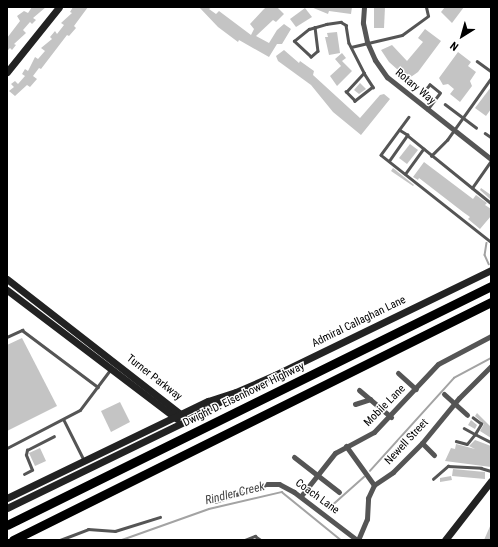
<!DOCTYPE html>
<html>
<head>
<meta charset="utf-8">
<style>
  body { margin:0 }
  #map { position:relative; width:498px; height:547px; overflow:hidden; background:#fff; font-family:"Roboto Condensed",sans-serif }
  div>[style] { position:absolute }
  .stream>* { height:1.5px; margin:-0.75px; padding:0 0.75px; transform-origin:0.75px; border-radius:0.75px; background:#a3a3a3 }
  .building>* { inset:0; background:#c4c4c4 }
  .lane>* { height:2.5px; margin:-1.25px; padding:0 1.25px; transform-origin:1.25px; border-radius:1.25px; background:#555 }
  .street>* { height:5px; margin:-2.5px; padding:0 2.5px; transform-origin:2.5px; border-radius:2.5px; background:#555 }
  .secondary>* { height:7px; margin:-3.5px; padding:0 3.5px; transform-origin:3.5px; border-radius:3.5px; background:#222 }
  .highway>* { height:9px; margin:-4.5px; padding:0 4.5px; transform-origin:4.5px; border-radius:4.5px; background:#000 }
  span { translate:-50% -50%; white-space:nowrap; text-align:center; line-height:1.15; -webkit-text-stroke:3px #fff; paint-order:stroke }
  .street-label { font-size:11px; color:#000 }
  .water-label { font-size:12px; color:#444; font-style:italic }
  .frame { position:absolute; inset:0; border:8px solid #000; pointer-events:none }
  .north { position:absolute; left:442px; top:16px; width:40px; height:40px; -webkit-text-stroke:3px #fff; paint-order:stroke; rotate:217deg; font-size:11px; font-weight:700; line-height:16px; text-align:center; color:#000 }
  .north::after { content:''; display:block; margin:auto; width:14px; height:18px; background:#000; clip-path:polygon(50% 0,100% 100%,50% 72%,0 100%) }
</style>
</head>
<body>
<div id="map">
  <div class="stream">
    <div style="left:487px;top:243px;width:12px;rotate:99deg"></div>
    <div style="left:485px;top:255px;width:10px;rotate:66deg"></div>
    <div style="left:370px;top:471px;width:125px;rotate:-47.9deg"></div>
    <div style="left:454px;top:378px;width:42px;rotate:-28.4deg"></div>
    <div style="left:328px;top:509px;width:48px;rotate:-41.6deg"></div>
    <div style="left:122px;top:540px;width:92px;rotate:-19.6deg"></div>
    <div style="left:209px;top:509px;width:75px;rotate:-13.1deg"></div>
    <div style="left:282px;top:492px;width:76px;rotate:39.1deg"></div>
  </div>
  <div class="building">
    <div style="clip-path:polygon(32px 7px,46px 7px,33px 18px,36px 20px,32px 24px,30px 22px,23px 30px,26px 33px,14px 44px,16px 45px,12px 50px,10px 48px,7px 51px,7px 38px,20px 21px,17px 16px,24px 11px,28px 13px)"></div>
    <div style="clip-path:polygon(73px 7px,88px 7px,74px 26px,76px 28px,69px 36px,67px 35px,41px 69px,39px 68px,33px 76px,37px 79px,30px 87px,27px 85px,15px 96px,9px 91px,14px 87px,11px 84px,15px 81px,18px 84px,25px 76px,22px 74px,25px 69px,28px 71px,35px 57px,38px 59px,45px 51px,41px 48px,52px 39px,50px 37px,55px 31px,57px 34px,64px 25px,61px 23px,72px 13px,70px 12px)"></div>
    <div style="clip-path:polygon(199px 7px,212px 7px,209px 9px,216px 14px,219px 11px,251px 35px,254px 29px,250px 24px,263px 10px,266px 7px,277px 7px,284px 14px,276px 22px,273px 20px,256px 36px,269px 43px,277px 30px,284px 24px,291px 29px,282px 44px,277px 44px,269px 57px,239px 40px,238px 42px,218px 27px)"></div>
    <div style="clip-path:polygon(311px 7px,352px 7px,351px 14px,329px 11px,328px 14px)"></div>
    <div style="clip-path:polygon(385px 7px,384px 28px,374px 28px,374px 8px)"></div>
    <div style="clip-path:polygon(445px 7px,464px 7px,452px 23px,441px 12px)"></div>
    <div style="clip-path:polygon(305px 8px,312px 17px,296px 27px,290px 19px)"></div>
    <div style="clip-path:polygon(425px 29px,441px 41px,418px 72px,408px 79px,389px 62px,381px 50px,392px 45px,407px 61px,423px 42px,418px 38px)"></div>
    <div style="clip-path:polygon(337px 32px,340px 53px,329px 55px,325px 37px,328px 37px,327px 33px)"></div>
    <div style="clip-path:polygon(284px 50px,299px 63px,300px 61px,314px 71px,313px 75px,360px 118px,380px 95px,384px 94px,390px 99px,361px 135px,333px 112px,311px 85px,278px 61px,276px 56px)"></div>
    <div style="clip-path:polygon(458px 52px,471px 62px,468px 66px,476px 72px,470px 81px,472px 86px,460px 102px,450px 94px,454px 89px,448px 84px,443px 85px,439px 78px)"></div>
    <div style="clip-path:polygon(342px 53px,346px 58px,342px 61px,352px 71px,337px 86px,330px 76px,341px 66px,335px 59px)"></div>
    <div style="clip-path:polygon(360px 83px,366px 89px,359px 94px,354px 90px)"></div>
    <div style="clip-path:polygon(491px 87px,491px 109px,486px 116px,475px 108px)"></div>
    <div style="clip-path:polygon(410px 144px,418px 150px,407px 164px,399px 158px)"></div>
    <div style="clip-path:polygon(424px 162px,473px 199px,476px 195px,487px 203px,485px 205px,491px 209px,491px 216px,480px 229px,468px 219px,470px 217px,463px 212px,419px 178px,418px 180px,413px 177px)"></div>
    <div style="clip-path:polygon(393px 168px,414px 185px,413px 186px,391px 171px)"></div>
    <div style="clip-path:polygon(481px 188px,491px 195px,490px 199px,480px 190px)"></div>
    <div style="clip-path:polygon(22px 338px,57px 406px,7px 431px,7px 345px)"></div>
    <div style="clip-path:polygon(120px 402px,130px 422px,111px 432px,101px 411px)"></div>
    <div style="clip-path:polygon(477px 413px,491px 427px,491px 438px,480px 431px,484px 424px,475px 416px)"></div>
    <div style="clip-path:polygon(471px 420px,477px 425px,475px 429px,468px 425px)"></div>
    <div style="clip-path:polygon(475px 440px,491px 446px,491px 467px,445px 461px,451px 448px,455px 449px,456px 444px,475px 449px,469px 446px)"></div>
    <div style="clip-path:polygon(40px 448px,46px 461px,35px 466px,29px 453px)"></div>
    <div style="clip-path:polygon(453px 469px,485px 472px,485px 479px,452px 476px)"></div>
    <div style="clip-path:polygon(451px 476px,452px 480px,440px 482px,440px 478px)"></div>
    <div style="clip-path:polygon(491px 524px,491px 540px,484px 540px)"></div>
  </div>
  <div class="lane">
    <div style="left:315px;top:27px;width:24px;rotate:83deg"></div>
    <div style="left:318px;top:51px;width:9px;rotate:139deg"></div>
    <div style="left:311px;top:57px;width:23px;rotate:-137deg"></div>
    <div style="left:294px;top:41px;width:19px;rotate:-39deg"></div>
    <div style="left:309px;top:29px;width:18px;rotate:-16deg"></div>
    <div style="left:326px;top:24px;width:15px;rotate:-8deg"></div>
    <div style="left:341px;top:22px;width:6px;rotate:31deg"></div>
    <div style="left:346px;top:25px;width:18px;rotate:81deg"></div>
    <div style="left:349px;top:43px;width:34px;rotate:63deg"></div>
    <div style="left:351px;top:47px;width:52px;rotate:-13.2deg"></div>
    <div style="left:402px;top:35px;width:32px;rotate:-36deg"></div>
    <div style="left:428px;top:16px;width:9px;rotate:-103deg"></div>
    <div style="left:477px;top:61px;width:17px;rotate:36deg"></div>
    <div style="left:364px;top:73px;width:17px;rotate:57deg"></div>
    <div style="left:373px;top:87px;width:23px;rotate:142deg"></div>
    <div style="left:355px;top:101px;width:13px;rotate:-135deg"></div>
    <div style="left:346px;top:92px;width:26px;rotate:-47deg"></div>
    <div style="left:445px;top:104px;width:39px;rotate:37deg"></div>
    <div style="left:427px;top:110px;width:21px;rotate:-53deg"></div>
    <div style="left:440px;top:93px;width:13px;rotate:-141deg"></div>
    <div style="left:430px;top:85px;width:9px;rotate:131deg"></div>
    <div style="left:424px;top:92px;width:13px;rotate:39deg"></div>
    <div style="left:409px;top:117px;width:47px;rotate:126.4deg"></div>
    <div style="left:381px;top:155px;width:139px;rotate:38.3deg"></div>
    <div style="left:485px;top:133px;width:7px;rotate:34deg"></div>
    <div style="left:407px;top:135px;width:108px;rotate:39deg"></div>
    <div style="left:431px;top:156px;width:23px;rotate:-45deg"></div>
    <div style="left:447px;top:140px;width:76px;rotate:-54.6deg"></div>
    <div style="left:389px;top:161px;width:32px;rotate:-55deg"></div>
    <div style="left:407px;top:135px;width:9px;rotate:-148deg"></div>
    <div style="left:405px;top:174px;width:31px;rotate:-54deg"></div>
    <div style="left:472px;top:188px;width:33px;rotate:-55deg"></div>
    <div style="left:7px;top:337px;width:17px;rotate:-25deg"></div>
    <div style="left:22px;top:330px;width:95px;rotate:36.9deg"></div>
    <div style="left:64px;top:420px;width:45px;rotate:63.4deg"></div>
    <div style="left:464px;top:428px;width:13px;rotate:29deg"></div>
    <div style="left:475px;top:434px;width:12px;rotate:-59deg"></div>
    <div style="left:481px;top:424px;width:10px;rotate:-143deg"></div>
    <div style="left:456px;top:441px;width:11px;rotate:15deg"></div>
    <div style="left:467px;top:444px;width:13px;rotate:-51deg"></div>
    <div style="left:475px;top:434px;width:18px;rotate:27deg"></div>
    <div style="left:7px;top:448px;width:82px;rotate:-27.5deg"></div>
    <div style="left:80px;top:410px;width:50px;rotate:-53.1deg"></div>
    <div style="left:24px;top:474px;width:9px;rotate:-27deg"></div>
    <div style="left:32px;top:470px;width:16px;rotate:-112deg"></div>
    <div style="left:26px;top:455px;width:5px;rotate:-79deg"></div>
    <div style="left:27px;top:450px;width:30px;rotate:-27deg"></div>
    <div style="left:433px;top:479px;width:20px;rotate:-41deg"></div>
    <div style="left:448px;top:466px;width:33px;rotate:3deg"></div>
    <div style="left:481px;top:468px;width:10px;rotate:17deg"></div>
    <div style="left:60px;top:540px;width:30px;rotate:-21deg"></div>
    <div style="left:88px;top:529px;width:27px;rotate:4deg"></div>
    <div style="left:115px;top:531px;width:47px;rotate:-17.3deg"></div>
    <div style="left:245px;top:540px;width:11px;rotate:-22deg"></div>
    <div style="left:255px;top:536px;width:7px;rotate:34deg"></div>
  </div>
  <div class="street">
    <div style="left:364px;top:7px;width:16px;rotate:94deg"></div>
    <div style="left:363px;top:23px;width:19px;rotate:78deg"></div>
    <div style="left:367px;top:42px;width:20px;rotate:66deg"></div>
    <div style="left:375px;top:60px;width:21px;rotate:55deg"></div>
    <div style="left:387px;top:77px;width:132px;rotate:38.3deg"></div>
    <div style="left:398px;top:373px;width:24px;rotate:42deg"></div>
    <div style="left:359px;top:390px;width:42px;rotate:40.2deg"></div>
    <div style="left:444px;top:394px;width:31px;rotate:42deg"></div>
    <div style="left:355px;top:404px;width:16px;rotate:-18deg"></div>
    <div style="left:422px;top:443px;width:17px;rotate:45deg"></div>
    <div style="left:346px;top:446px;width:48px;rotate:54.3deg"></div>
    <div style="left:294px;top:457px;width:57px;rotate:37.9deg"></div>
    <div style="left:301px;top:496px;width:55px;rotate:-51.7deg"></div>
    <div style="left:335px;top:453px;width:44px;rotate:-28.3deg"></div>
    <div style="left:374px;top:432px;width:93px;rotate:-46.7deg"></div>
    <div style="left:438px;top:364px;width:60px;rotate:-27.8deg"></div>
    <div style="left:215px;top:501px;width:54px;rotate:-18.4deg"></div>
    <div style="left:266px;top:484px;width:13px"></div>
    <div style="left:279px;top:484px;width:17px;rotate:28deg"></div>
    <div style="left:294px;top:492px;width:79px;rotate:37.3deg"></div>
    <div style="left:358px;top:540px;width:23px;rotate:-67deg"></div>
    <div style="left:367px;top:519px;width:21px;rotate:-87deg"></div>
    <div style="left:368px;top:498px;width:14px;rotate:-65deg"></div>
    <div style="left:374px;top:485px;width:23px;rotate:-34deg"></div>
    <div style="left:393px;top:472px;width:41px;rotate:-45deg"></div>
    <div style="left:422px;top:443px;width:58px;rotate:-50.6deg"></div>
    <div style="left:459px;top:398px;width:45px;rotate:-45deg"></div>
  </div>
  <div class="secondary">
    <div style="left:7px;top:72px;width:83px;rotate:-51.3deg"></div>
    <div style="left:7px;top:279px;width:223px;rotate:37.9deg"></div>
    <div style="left:7px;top:290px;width:213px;rotate:37.2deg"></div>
    <div style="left:7px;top:498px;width:223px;rotate:-25.8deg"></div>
    <div style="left:208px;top:401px;width:29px;rotate:-18deg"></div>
    <div style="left:236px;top:392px;width:43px;rotate:-23.6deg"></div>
    <div style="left:275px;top:375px;width:240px;rotate:-25.9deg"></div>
    <div style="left:7px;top:508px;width:197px;rotate:-25.9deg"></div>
    <div style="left:184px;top:422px;width:55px;rotate:-29.4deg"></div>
    <div style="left:445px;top:540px;width:75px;rotate:-52.1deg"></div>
  </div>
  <div class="highway">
    <div style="left:7px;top:525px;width:540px;rotate:-26.28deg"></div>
    <div style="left:13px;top:540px;width:534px;rotate:-26.47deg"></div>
  </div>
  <div class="street-label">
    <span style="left:415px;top:87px;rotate:40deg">Rotary Way</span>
    <span style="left:359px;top:322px;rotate:-26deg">Admiral Callaghan Lane</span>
    <span style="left:154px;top:378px;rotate:38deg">Turner Parkway</span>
    <span style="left:244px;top:395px;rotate:-26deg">Dwight D. Eisenhower Highway</span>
    <span style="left:385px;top:406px;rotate:-45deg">Mobile Lane</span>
    <span style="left:407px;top:442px;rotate:-47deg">Newell Street</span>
    <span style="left:317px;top:497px;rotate:36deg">Coach Lane</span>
  </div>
  <div class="water-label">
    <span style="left:235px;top:494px;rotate:-14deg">Rindler Creek</span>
  </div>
  <div class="frame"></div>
  <div class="north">N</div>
</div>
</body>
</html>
